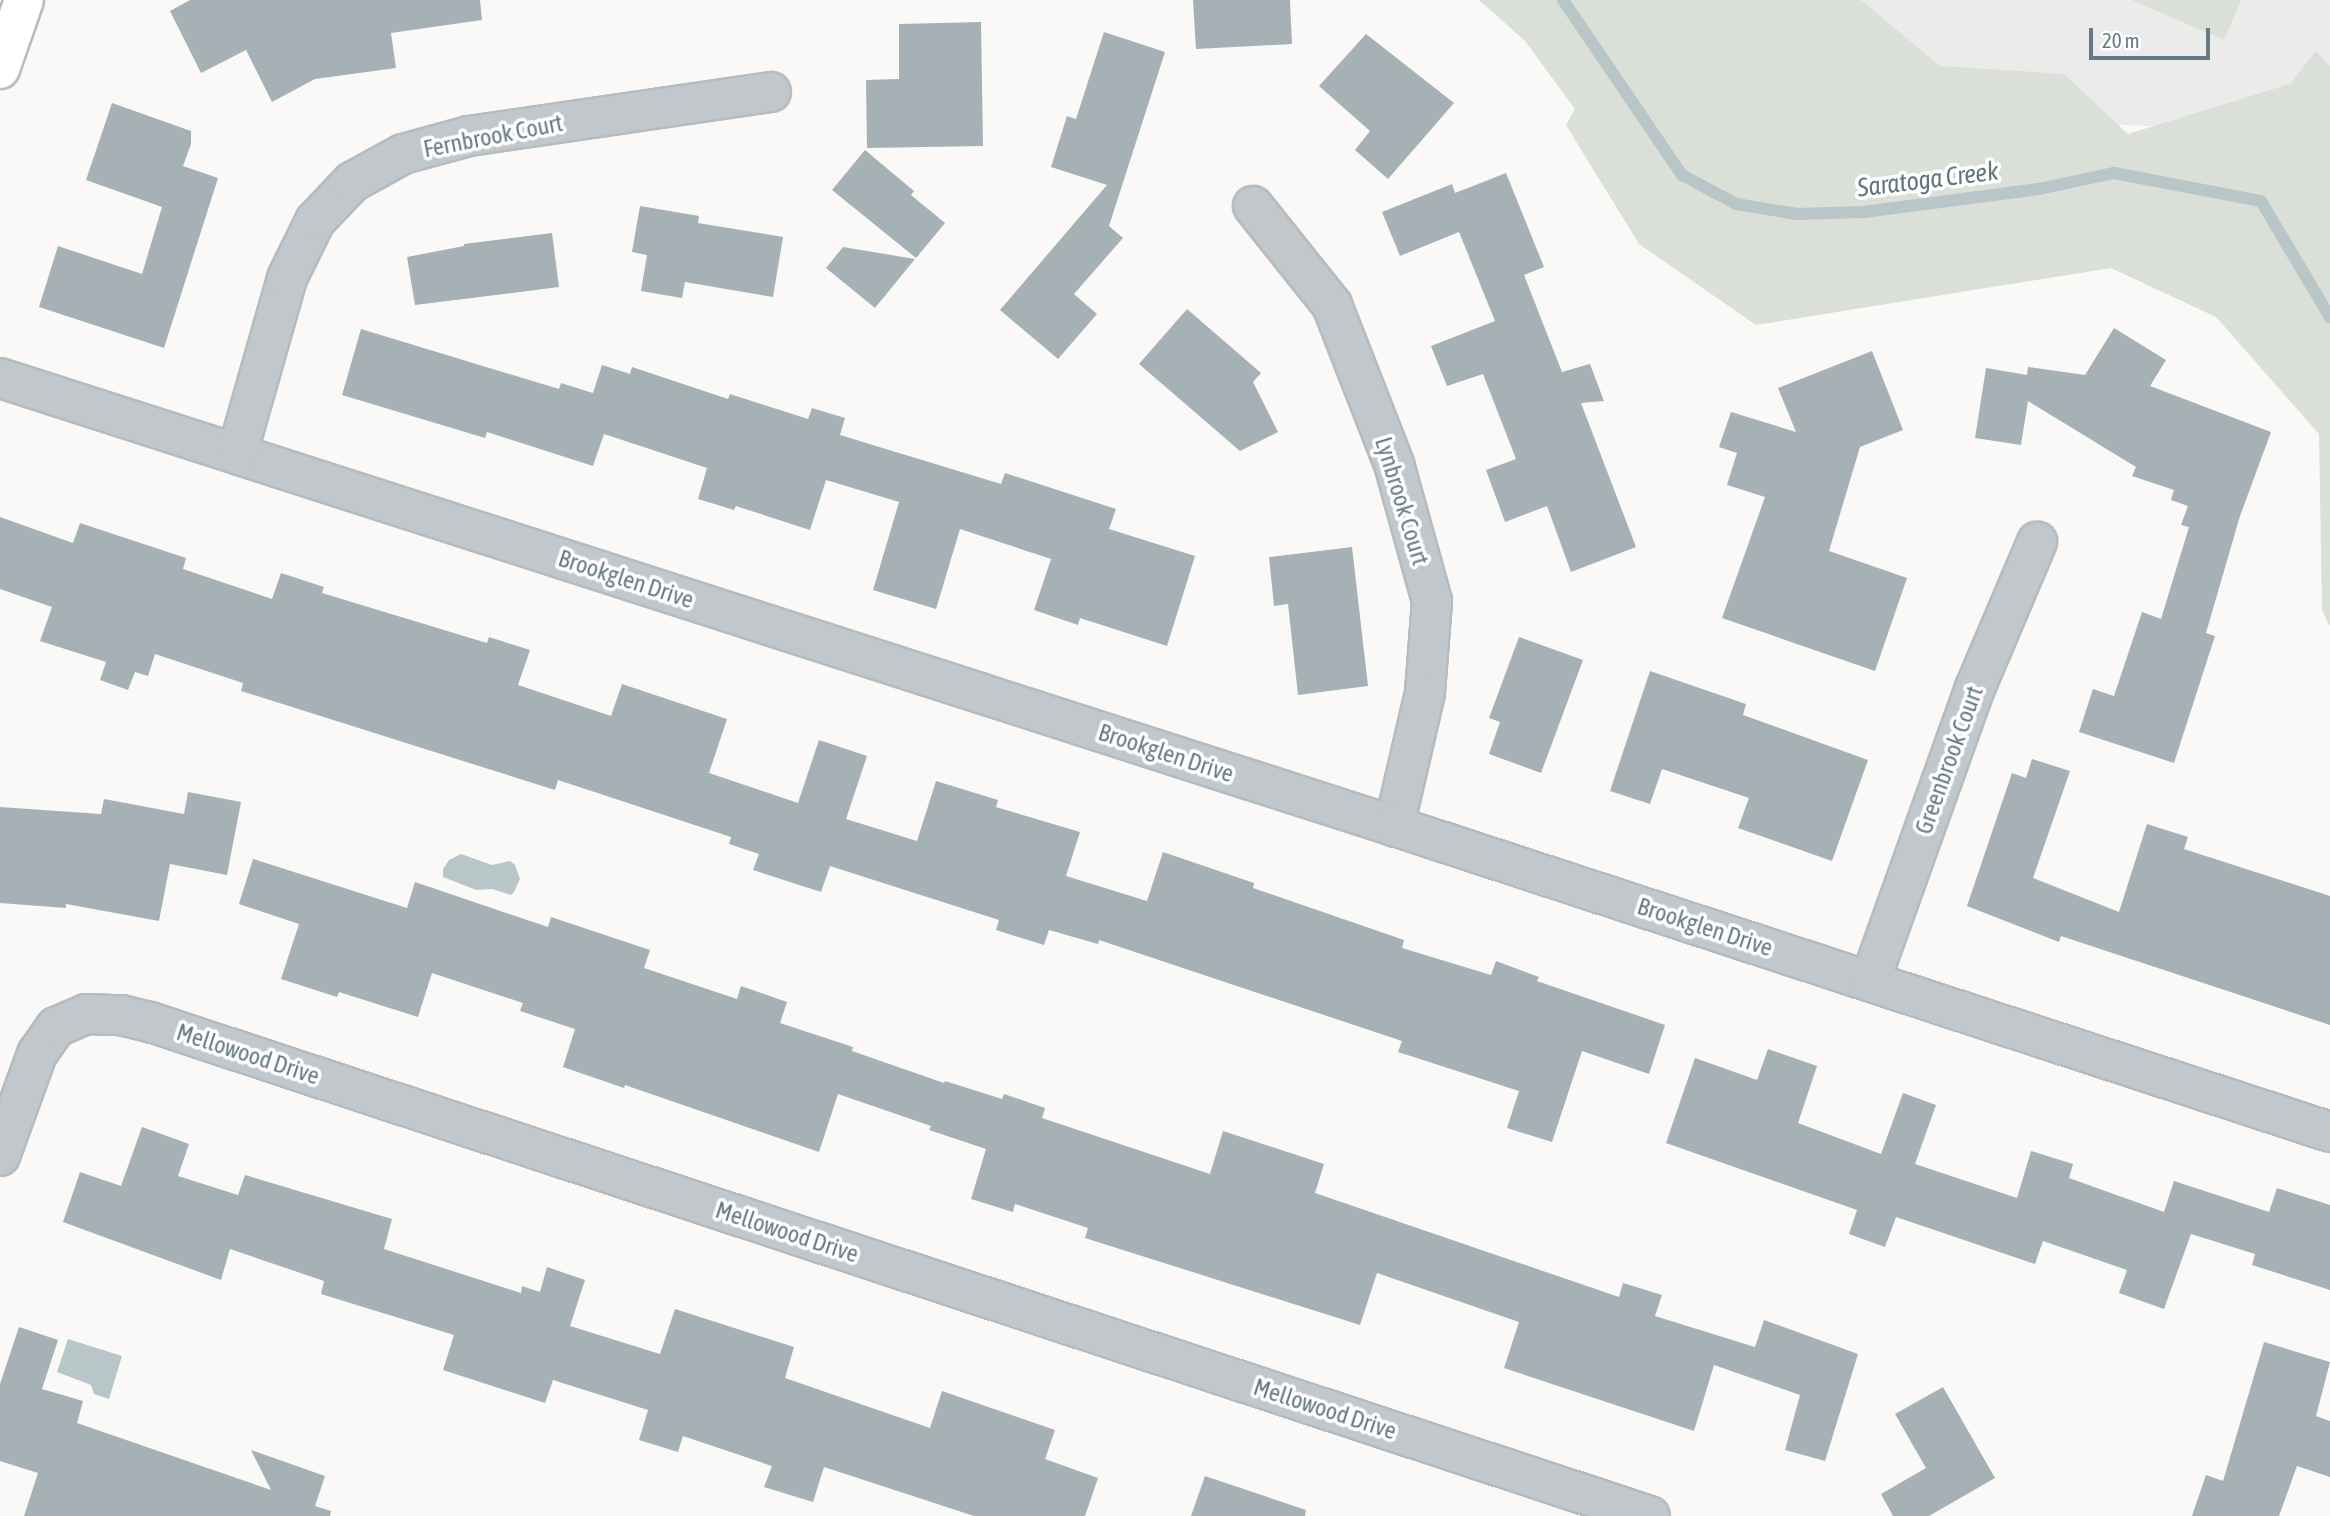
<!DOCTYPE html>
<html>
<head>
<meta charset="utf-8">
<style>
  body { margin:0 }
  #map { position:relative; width:2330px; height:1516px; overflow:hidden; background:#faf9f7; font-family:"Asap Condensed",sans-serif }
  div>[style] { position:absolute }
  .built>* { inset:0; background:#ebebeb }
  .green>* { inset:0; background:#dadfd7 }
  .water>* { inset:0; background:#b8c6c8 }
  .stream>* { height:12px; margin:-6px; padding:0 6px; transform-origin:6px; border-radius:6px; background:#b8c6c8 }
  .building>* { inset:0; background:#a5b1b5 }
  .roads { filter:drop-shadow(2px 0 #b5bbbe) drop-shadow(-2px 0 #b5bbbe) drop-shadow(0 2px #b5bbbe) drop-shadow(0 -2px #b5bbbe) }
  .street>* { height:38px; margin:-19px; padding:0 19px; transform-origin:19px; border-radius:19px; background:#c1c7ca }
  .primary>* { height:38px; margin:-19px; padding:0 19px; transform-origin:19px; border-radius:19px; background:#fff }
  span { translate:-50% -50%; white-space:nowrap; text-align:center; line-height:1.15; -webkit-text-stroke:7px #fff; paint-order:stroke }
  .street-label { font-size:24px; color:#657a82 }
  .water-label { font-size:26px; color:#60787c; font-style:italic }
  .scale { position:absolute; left:2089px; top:28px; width:121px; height:32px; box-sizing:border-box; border:4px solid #657a82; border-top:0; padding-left:9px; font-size:21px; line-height:24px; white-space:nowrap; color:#657a82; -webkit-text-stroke:5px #fff; paint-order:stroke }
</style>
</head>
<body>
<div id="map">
  <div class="built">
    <div style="clip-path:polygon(1761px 0,2330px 0,2330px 105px,2318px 132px,1952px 119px)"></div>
  </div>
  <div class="green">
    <div style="clip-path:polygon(1479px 0,1861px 0,1940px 66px,2064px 74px,2128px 134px,2290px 84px,2316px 51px,2330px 66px,2330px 627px,2322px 610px,2319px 434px,2216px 317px,2111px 268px,1756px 325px,1639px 244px,1566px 125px,1575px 109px,1525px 41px)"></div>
    <div style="clip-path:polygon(2132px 0,2241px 0,2224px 40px)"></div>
  </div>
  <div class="water">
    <div style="clip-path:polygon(461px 854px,492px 865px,510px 861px,515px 865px,520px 879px,514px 892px,511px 895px,492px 889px,476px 890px,443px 877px,443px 869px,449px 860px)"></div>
    <div style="clip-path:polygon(68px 1339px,122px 1356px,109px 1399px,94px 1394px,91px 1385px,57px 1372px)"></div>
  </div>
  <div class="stream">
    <div style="left:1563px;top:0;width:212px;rotate:55.8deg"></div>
    <div style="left:1682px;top:175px;width:61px;rotate:28.2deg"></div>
    <div style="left:1736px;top:204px;width:62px;rotate:9.3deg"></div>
    <div style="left:1797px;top:214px;width:67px;rotate:-1.7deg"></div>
    <div style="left:1864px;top:212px;width:177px;rotate:-7.5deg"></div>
    <div style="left:2039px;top:189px;width:77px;rotate:-12deg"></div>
    <div style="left:2114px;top:173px;width:150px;rotate:10.8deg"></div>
    <div style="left:2261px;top:201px;width:135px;rotate:59.3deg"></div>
  </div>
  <div class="building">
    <div style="clip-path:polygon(190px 0,480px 0,482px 20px,391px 33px,396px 68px,315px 79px,272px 102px,246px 50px,201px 73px,170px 11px)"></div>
    <div style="clip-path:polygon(1193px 0,1290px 0,1292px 44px,1196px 49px)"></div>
    <div style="clip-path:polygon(981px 22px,983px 146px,867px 148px,866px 80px,899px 79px,899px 24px)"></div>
    <div style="clip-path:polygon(1104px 32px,1165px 52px,1109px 226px,1123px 238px,1074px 294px,1097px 314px,1058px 359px,1000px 310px,1107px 185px,1051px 167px,1067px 116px,1076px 119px)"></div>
    <div style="clip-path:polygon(1366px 34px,1454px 103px,1388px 179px,1355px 150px,1370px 131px,1319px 86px)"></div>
    <div style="clip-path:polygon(112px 103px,191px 131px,191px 144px,183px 166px,218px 178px,164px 348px,39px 307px,58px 246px,142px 274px,162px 207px,86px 180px)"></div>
    <div style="clip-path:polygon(865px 150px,914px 191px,911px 195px,945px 223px,916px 258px,832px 190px)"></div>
    <div style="clip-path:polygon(1506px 173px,1544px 267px,1524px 275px,1562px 372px,1590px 364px,1604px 401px,1581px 403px,1636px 547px,1571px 572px,1547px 506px,1505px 522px,1486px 470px,1516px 459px,1483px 374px,1447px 386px,1431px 346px,1495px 321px,1459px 232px,1400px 256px,1382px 212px,1452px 184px,1455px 193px)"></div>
    <div style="clip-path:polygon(640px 206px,699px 216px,698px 223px,783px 237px,773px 297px,685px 282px,682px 298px,641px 291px,647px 255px,632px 252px)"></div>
    <div style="clip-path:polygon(552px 233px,559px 287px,415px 305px,407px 257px,464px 246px,464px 244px)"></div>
    <div style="clip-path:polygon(843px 247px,915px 259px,875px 308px,826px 268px)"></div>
    <div style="clip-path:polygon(1187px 309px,1261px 373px,1253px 382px,1278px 432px,1240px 451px,1139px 364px)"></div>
    <div style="clip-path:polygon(2114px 328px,2166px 360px,2150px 386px,2271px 432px,2240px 516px,2206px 633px,2215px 636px,2174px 763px,2079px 732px,2093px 689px,2114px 696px,2142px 612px,2161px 619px,2189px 527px,2181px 525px,2188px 506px,2171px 500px,2174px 490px,2132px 476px,2136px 467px,2028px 401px,2021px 445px,1975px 438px,1986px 368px,2027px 375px,2028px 367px,2085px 375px)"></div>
    <div style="clip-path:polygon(361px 329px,559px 389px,561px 383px,593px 393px,602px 365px,630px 374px,632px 367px,728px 399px,730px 394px,808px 419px,812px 408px,845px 418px,840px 435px,1001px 484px,1005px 473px,1116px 509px,1109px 529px,1195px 556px,1167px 646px,1080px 618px,1078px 625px,1034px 610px,1051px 559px,960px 529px,936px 609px,873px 590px,899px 502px,826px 480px,810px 530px,736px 506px,734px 510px,698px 499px,707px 468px,604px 434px,593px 466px,487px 432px,485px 438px,342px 395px)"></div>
    <div style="clip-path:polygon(1872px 351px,1903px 430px,1860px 447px,1829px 551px,1907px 578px,1875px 671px,1722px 618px,1765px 497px,1727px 485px,1737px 453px,1719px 447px,1731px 412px,1796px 432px,1778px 388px)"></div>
    <div style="clip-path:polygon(0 517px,73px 543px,80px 523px,186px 558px,183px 569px,272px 599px,281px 573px,324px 587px,322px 593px,487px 643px,489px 637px,530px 650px,518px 685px,611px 716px,622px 684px,727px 719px,709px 773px,798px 803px,819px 740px,867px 756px,846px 819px,917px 841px,936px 781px,998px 800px,996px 807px,1080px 832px,1066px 876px,1147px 901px,1163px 852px,1254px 883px,1253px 888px,1404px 940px,1402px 948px,1491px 975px,1496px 961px,1539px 977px,1537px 981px,1665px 1025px,1649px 1074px,1582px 1051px,1552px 1142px,1507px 1128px,1519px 1091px,1398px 1052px,1402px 1041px,1099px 940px,1098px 944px,1049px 930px,1044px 945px,996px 930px,999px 920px,830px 866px,821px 892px,753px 870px,759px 854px,729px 844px,731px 837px,558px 780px,555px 790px,241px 691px,243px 683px,155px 654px,148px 676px,135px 672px,128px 690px,100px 680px,106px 662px,40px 641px,52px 607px,0 589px)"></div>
    <div style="clip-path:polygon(1352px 547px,1368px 686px,1298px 695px,1288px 604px,1274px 606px,1269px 557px)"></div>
    <div style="clip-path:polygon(1519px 637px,1583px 660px,1541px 773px,1489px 754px,1500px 722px,1489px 718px)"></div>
    <div style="clip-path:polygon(1650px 671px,1746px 704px,1743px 715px,1868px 760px,1832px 861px,1738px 828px,1749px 798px,1662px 769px,1650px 804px,1610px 791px)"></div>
    <div style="clip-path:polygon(2032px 759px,2070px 771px,2033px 878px,2119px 912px,2147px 824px,2188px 837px,2184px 849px,2330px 896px,2330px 1025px,2061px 936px,2059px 942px,1967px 906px,2012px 773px,2026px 778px)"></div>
    <div style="clip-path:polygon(188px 792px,241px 802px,227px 875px,170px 864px,159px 921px,66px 904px,66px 908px,0 903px,0 807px,101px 814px,104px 799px,184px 814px)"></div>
    <div style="clip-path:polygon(253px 859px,407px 908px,415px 882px,548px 927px,551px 917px,650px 950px,644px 968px,737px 999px,741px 986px,787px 1002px,780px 1023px,853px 1047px,852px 1051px,944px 1083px,945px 1081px,1002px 1099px,1004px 1094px,1045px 1108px,1042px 1118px,1210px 1174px,1223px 1131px,1324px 1164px,1315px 1193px,1619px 1297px,1623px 1283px,1662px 1295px,1655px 1316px,1755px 1347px,1764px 1320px,1858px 1354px,1825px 1461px,1785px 1450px,1800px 1395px,1714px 1365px,1694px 1431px,1504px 1368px,1519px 1322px,1377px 1273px,1360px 1325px,1085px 1238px,1088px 1228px,1015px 1204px,1013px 1212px,971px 1199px,986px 1149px,929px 1130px,931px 1126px,838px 1094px,819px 1152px,625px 1085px,624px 1088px,563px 1067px,575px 1029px,520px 1011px,523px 1003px,432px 973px,418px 1017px,339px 992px,337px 997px,281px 979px,299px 924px,239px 904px)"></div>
    <div style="clip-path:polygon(1768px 1049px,1817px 1066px,1798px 1123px,1881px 1154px,1903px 1093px,1936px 1105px,1915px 1164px,2017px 1198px,2031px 1151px,2073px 1164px,2069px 1178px,2164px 1212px,2174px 1181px,2269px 1212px,2277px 1188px,2330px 1205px,2330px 1290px,2252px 1265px,2255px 1254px,2191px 1234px,2164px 1309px,2119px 1293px,2127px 1270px,2043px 1241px,2035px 1264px,1896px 1217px,1885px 1247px,1849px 1234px,1857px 1210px,1666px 1143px,1695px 1058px,1757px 1080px)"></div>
    <div style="clip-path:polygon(142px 1127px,189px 1144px,178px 1176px,238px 1195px,245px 1175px,392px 1219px,384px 1249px,521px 1293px,522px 1286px,540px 1292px,547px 1267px,585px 1280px,570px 1326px,660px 1354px,675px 1309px,794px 1347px,785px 1378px,930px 1428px,942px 1391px,1055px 1430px,1045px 1459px,1098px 1478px,1085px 1516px,974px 1516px,824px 1467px,813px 1502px,764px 1487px,772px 1466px,683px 1436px,678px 1452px,639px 1440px,648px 1410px,553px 1380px,545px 1403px,443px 1370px,454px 1335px,321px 1294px,324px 1281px,230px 1249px,221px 1280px,63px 1222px,80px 1172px,121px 1186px)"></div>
    <div style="clip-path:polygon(19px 1327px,58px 1340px,42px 1389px,83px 1401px,77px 1423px,271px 1490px,251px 1450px,325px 1476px,315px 1506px,331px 1511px,330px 1516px,24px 1516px,38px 1473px,0 1461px,0 1384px)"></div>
    <div style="clip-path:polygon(2264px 1342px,2330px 1362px,2316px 1416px,2330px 1421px,2330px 1477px,2297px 1466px,2279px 1516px,2192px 1516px,2206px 1475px,2223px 1481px)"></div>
    <div style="clip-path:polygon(1943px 1387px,1995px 1478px,1929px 1516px,1893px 1516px,1881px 1494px,1926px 1468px,1895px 1414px)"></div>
    <div style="clip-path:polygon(1205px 1476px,1306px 1510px,1305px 1516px,1191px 1516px)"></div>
  </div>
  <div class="roads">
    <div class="street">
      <div style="left:1253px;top:206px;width:127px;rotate:51.4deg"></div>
      <div style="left:1332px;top:305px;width:171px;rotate:68.7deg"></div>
      <div style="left:1394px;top:464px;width:142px;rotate:74.5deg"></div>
      <div style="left:1432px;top:601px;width:92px;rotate:94.4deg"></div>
      <div style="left:1425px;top:693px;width:137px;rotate:103.1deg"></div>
      <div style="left:0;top:378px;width:1464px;rotate:17.82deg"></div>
      <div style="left:1394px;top:826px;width:985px;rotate:18.1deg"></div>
      <div style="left:237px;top:454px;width:183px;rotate:-74.1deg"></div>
      <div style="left:287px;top:278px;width:64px;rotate:-63.8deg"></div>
      <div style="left:315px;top:221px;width:54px;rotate:-46.5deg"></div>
      <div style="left:352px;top:182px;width:58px;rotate:-28.8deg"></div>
      <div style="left:403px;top:154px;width:68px;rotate:-15.3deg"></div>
      <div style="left:469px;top:136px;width:305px;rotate:-8.3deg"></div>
      <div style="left:1870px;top:981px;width:311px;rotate:-70.3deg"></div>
      <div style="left:1975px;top:688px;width:159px;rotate:-67deg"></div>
      <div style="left:0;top:1156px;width:109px;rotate:-70.1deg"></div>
      <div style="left:37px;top:1054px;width:33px;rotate:-55deg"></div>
      <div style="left:56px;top:1027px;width:33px;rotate:-23deg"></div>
      <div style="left:86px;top:1014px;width:35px;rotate:2deg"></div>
      <div style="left:121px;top:1015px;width:30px;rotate:14deg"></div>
      <div style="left:150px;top:1022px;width:1579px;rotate:18.23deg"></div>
    </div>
    <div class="primary">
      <div style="left:0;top:69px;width:73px;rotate:-70.8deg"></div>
    </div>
  </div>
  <div class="street-label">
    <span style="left:493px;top:136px;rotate:-11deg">Fernbrook Court</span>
    <span style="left:1402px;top:501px;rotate:73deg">Lynbrook Court</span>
    <span style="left:626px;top:579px;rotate:18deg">Brookglen Drive</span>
    <span style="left:1166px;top:753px;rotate:18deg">Brookglen Drive</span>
    <span style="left:1949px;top:760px;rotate:-70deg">Greenbrook Court</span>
    <span style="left:1705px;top:927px;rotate:18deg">Brookglen Drive</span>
    <span style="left:248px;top:1054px;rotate:18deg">Mellowood Drive</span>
    <span style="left:787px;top:1232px;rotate:18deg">Mellowood Drive</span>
    <span style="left:1325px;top:1409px;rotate:18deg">Mellowood Drive</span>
  </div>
  <div class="water-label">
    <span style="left:1928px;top:180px;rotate:-7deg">Saratoga Creek</span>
  </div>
  <div class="scale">20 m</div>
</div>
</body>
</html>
